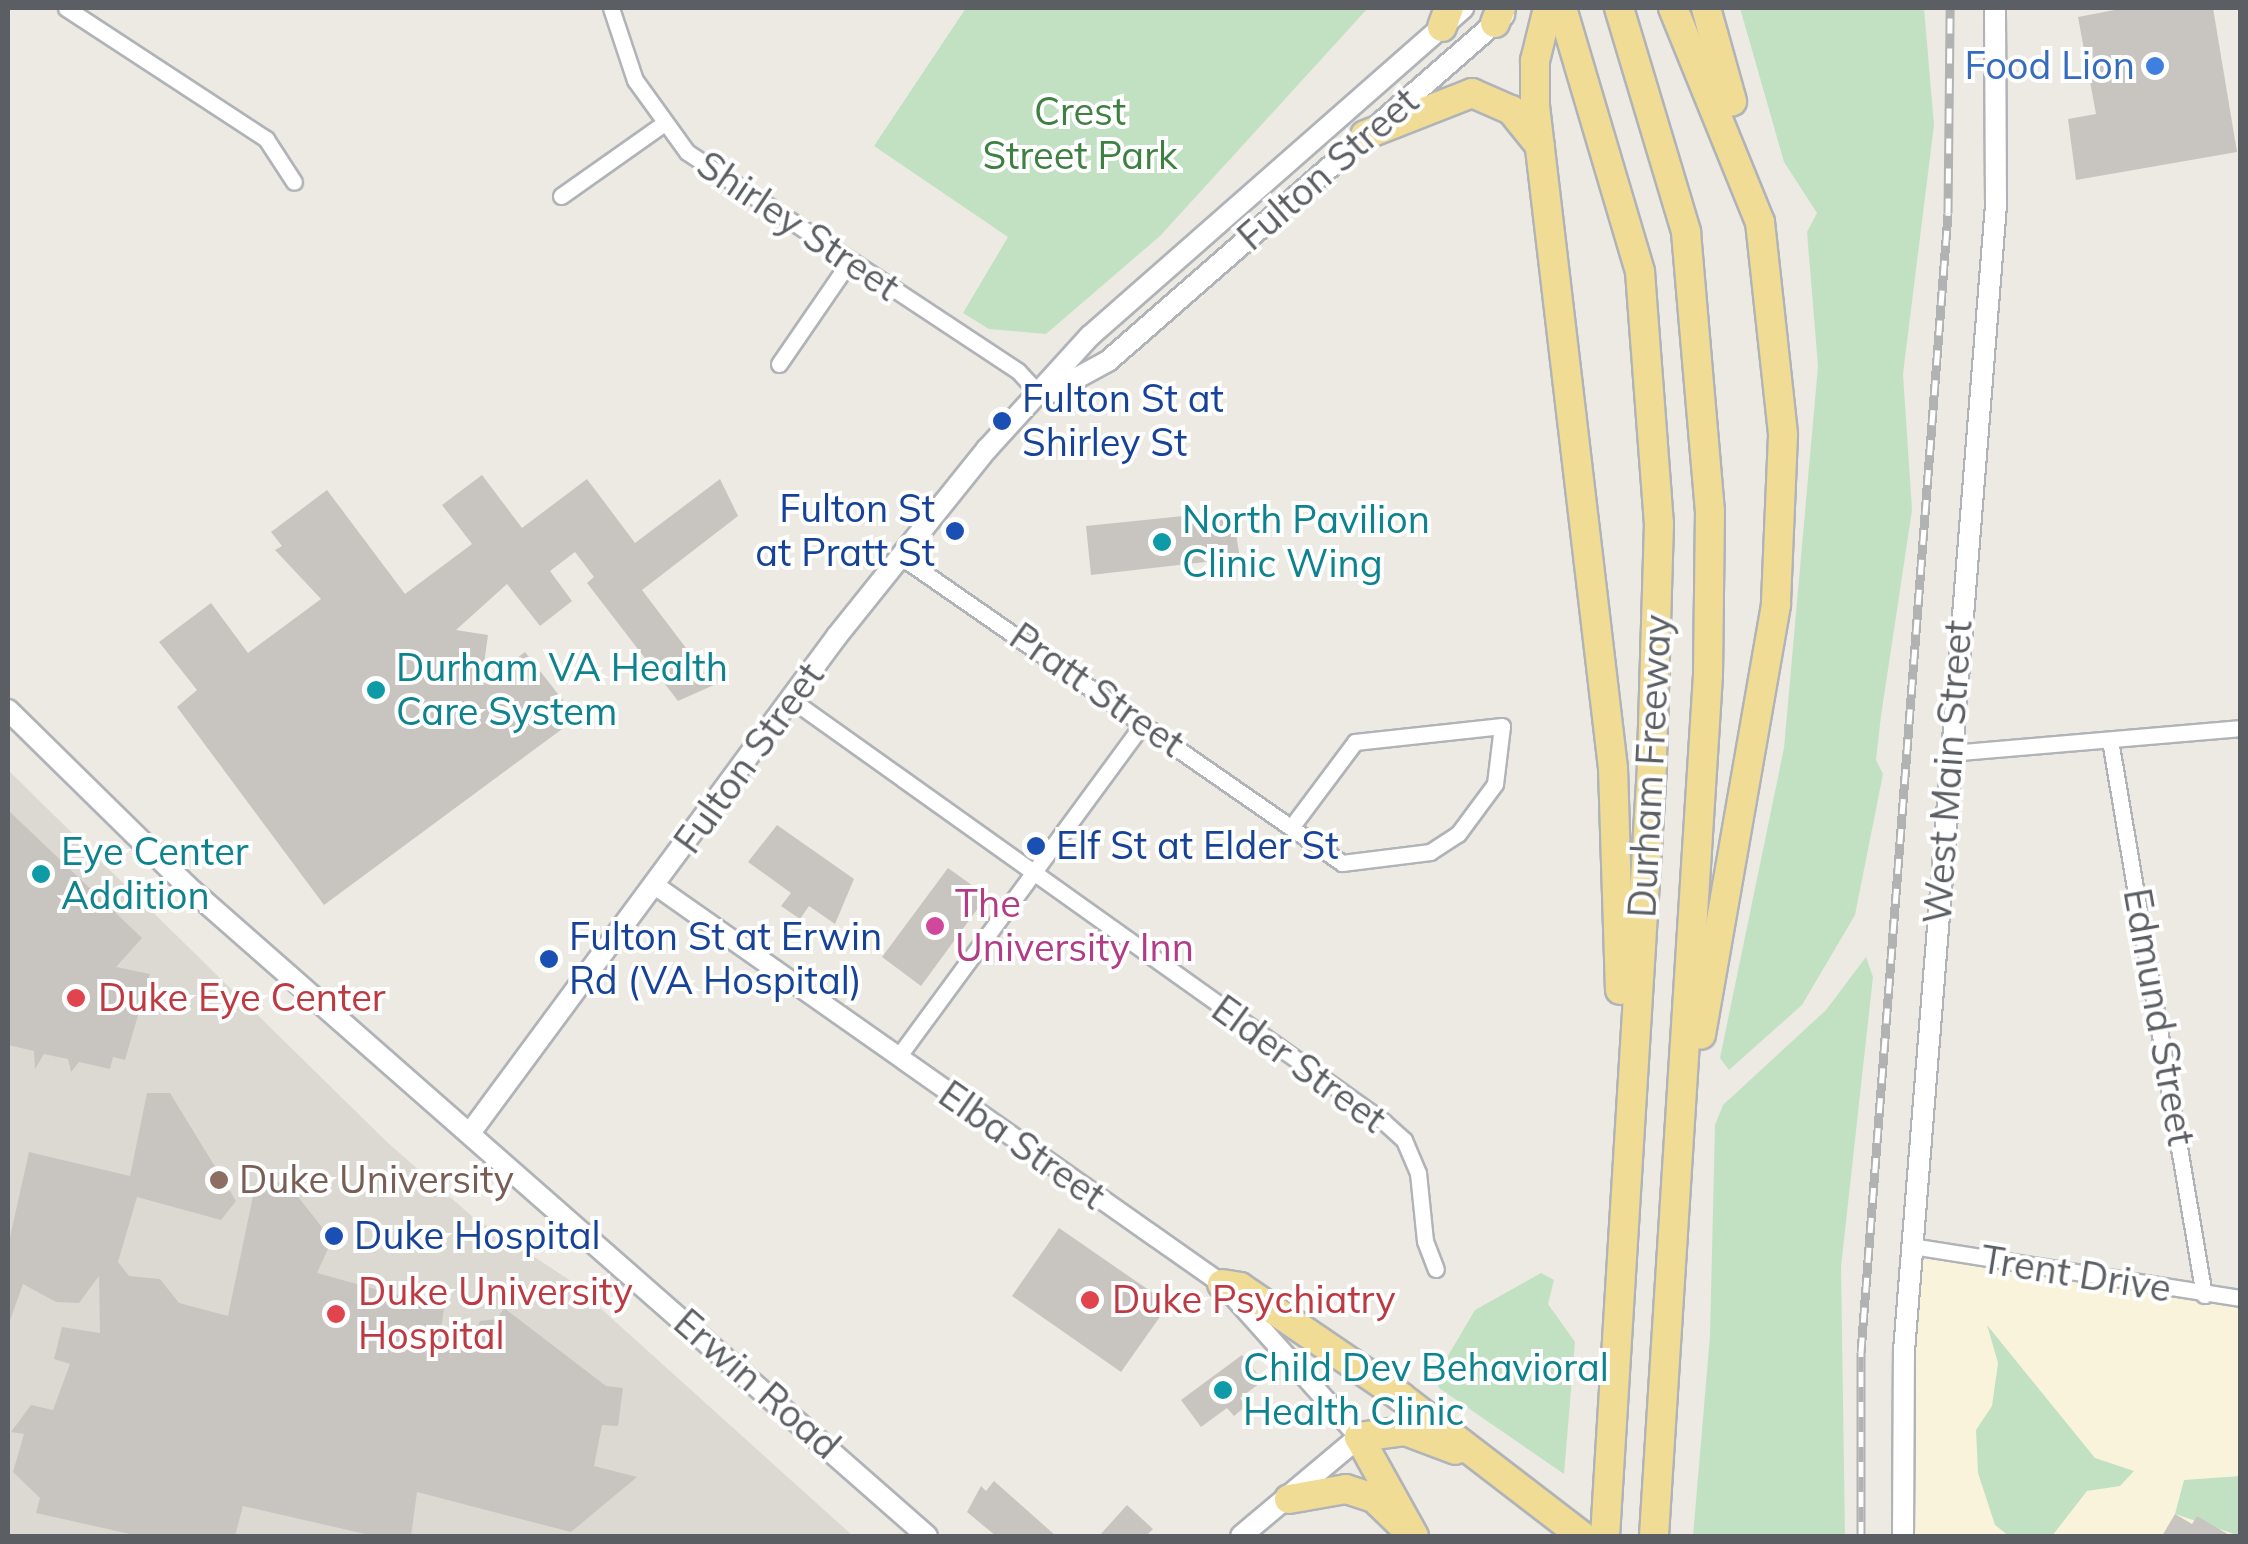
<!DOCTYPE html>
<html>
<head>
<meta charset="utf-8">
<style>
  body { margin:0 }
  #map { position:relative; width:2248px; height:1544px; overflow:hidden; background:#eceae3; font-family:Mulish,sans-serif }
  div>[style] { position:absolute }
  .commercial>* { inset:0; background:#faf3db }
  .education>* { inset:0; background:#dcd9d2 }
  .green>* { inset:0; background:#c2e1c3 }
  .building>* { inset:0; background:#c8c5c0 }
  .roads { filter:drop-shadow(2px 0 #b0b3b7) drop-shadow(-2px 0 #b0b3b7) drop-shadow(0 2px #b0b3b7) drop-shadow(0 -2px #b0b3b7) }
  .minor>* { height:15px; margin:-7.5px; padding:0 7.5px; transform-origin:7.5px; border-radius:7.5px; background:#fff }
  .tertiary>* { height:18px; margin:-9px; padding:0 9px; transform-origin:9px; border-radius:9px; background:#fff }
  .secondary>* { height:20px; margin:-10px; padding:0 10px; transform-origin:10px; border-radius:10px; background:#fff }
  .motorway>* { height:28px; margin:-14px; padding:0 14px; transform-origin:14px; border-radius:14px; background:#f1dc96 }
  .rail>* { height:9px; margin-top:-4.5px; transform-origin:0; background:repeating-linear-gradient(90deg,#fff 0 15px,#b1b2b2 0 30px); box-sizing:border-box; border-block:2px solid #b1b2b2 }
  .dots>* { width:28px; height:28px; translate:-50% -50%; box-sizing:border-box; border:5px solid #fff; border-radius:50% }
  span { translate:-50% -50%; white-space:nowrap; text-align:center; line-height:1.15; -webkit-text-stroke:8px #fff; paint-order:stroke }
  .shop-label { font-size:38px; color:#366cbe }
  .right { translate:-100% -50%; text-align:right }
  .park-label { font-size:38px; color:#3e7f42 }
  .street-label { font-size:38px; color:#5b5e62 }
  .transit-label { font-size:38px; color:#164399 }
  .left { translate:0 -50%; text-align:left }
  .culture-label { font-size:38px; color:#0d838f }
  .hotel-label { font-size:38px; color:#b23c85 }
  .health-label { font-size:38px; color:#be3a42 }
  .education-label { font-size:38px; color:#785e54 }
  .frame { position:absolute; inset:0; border:10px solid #5b5e62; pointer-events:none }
</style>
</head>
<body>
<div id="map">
  <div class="commercial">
    <div style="clip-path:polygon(1919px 1253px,2240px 1303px,2240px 1536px,1908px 1536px)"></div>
  </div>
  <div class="education">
    <div style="clip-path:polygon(8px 770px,388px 1143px,473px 1217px,568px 1279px,853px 1536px,8px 1536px)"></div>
  </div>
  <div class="green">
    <div style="clip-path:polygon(966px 8px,1368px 8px,1160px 236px,1046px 334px,989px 329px,963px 313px,1008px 237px,874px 146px)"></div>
    <div style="clip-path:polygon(1740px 8px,1924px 8px,1934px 125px,1903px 374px,1912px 510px,1881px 716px,1876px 760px,1883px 774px,1855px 915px,1802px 1005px,1729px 1070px,1720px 1058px,1784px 748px,1818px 366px,1807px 232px,1817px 213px,1784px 162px)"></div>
    <div style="clip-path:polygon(1866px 957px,1873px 977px,1841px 1267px,1845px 1536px,1693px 1536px,1710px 1336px,1715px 1125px,1723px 1105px,1826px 1010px)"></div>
    <div style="clip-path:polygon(1541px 1273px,1554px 1280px,1548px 1304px,1575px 1342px,1564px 1474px,1439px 1388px,1436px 1376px,1475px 1310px)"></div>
    <div style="clip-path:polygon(1987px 1325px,2095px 1458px,2134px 1471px,2120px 1486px,2087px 1491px,2052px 1536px,2009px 1536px,1995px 1525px,1978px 1473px,1976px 1430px,1992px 1406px,1998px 1363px)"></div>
    <div style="clip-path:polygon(2240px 1476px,2240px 1536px,2175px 1514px,2184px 1480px)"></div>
  </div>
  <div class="building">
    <div style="clip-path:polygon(2125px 8px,2213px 8px,2237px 152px,2076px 180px,2068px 119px,2096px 114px,2078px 17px)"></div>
    <div style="clip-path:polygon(482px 475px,522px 528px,587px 479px,635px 543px,720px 479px,738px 516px,642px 590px,714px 685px,678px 701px,587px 583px,594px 577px,575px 552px,550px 571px,572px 601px,540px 626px,507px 584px,456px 630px,488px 635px,481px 685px,525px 652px,577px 718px,324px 905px,177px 707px,197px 690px,159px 642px,211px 603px,248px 653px,321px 599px,275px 550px,282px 546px,271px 532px,327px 490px,405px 594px,472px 544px,442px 505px)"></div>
    <div style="clip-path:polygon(1232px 511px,1240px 558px,1091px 575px,1086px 526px)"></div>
    <div style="clip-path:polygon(8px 810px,142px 938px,116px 967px,150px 974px,125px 1060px,113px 1057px,110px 1069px,79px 1062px,71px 1072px,68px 1059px,44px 1054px,35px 1069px,34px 1051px,8px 1045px)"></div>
    <div style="clip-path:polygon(777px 825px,854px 879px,835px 924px,809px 906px,800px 919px,781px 906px,791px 893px,748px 862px)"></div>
    <div style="clip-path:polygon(948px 868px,987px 896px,921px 986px,882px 957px)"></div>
    <div style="clip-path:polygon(147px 1093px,170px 1093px,236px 1201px,221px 1220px,137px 1197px,118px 1262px,129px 1276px,160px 1279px,179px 1303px,228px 1316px,253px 1196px,264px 1179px,288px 1184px,332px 1240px,317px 1273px,444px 1308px,440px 1337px,470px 1346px,480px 1321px,497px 1319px,504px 1308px,606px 1386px,623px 1388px,618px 1426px,602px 1425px,594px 1466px,637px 1477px,571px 1532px,417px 1492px,411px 1536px,374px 1536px,243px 1506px,235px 1536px,139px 1536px,36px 1513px,40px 1498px,13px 1472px,24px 1434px,11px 1432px,31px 1405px,53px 1410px,70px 1364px,54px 1359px,62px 1327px,100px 1333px,99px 1276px,79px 1303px,56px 1302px,23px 1284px,8px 1326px,8px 1246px,29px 1152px,130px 1176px)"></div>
    <div style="clip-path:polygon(1059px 1228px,1169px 1304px,1121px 1372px,1012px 1296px)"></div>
    <div style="clip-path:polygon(1242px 1355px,1263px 1381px,1240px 1398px,1246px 1406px,1234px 1416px,1227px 1408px,1201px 1427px,1181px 1400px)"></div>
    <div style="clip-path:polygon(994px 1481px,1056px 1536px,996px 1536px,967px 1512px,981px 1486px,986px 1491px)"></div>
    <div style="clip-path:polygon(1127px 1505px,1153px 1529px,1146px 1536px,1099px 1536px)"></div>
    <div style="clip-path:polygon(2175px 1514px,2192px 1524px,2197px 1516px,2231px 1536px,2162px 1536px)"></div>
  </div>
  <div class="roads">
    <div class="minor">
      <div style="left:66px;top:8px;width:239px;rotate:33.2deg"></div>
      <div style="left:266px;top:139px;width:51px;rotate:56.9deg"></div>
      <div style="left:611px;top:8px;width:76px;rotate:71.6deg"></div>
      <div style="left:635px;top:80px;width:89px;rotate:54.2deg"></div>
      <div style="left:687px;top:152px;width:397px;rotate:33.5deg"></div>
      <div style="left:1018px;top:371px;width:35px;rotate:47deg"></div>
      <div style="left:561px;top:196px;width:125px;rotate:-35.2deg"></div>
      <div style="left:779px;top:364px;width:124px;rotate:-55.5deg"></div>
      <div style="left:900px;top:556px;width:538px;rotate:34.78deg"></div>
      <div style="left:1342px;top:863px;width:89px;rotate:-7.1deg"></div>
      <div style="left:1430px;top:852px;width:33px;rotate:-33deg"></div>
      <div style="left:1458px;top:834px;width:62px;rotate:-53.5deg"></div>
      <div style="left:1495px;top:784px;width:58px;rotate:-83.1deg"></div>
      <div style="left:1502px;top:726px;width:148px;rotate:173.8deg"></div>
      <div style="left:1355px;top:742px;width:104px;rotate:126.8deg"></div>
      <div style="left:792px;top:700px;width:727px;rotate:35.48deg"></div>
      <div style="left:1384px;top:1122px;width:27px;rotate:42deg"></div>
      <div style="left:1404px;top:1140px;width:36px;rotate:67deg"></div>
      <div style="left:1418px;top:1173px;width:68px;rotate:84.1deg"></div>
      <div style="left:1425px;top:1241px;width:30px;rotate:69deg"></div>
      <div style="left:2110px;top:740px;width:563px;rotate:80.39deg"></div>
      <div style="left:1950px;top:753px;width:291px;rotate:-4.9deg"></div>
      <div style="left:898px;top:1057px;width:414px;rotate:-53.7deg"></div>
      <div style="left:1912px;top:1246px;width:332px;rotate:9deg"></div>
    </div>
    <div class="tertiary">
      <div style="left:656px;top:886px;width:692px;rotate:35.11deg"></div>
      <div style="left:1222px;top:1284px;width:205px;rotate:48.2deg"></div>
    </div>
    <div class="secondary">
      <div style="left:1051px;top:392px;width:65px;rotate:-28.5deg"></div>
      <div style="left:1108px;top:361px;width:526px;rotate:-41.14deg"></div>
      <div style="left:8px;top:710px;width:251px;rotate:44.5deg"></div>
      <div style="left:187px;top:886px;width:985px;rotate:41.3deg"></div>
      <div style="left:470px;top:1133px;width:618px;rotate:-53.56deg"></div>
      <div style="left:837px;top:636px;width:240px;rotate:-51.3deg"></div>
      <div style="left:987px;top:449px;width:153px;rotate:-47.7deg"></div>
      <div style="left:1090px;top:336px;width:497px;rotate:-41.3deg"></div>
      <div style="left:1241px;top:1536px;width:154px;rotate:-40deg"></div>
      <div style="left:1903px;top:1536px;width:185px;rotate:-89.7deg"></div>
      <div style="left:1904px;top:1351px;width:1151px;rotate:-85.41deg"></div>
      <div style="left:1996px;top:204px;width:196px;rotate:-90.3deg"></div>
    </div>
    <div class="motorway">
      <div style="left:1548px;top:8px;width:55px;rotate:103.8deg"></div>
      <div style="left:1535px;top:61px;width:45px;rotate:90deg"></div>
      <div style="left:1535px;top:106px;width:667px;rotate:83.28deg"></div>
      <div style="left:1613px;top:768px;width:222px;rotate:88.2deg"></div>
      <div style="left:1562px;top:8px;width:275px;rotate:73.5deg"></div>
      <div style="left:1640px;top:272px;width:252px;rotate:85.7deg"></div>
      <div style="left:1659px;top:523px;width:243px;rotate:91.7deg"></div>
      <div style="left:1652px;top:766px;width:771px;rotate:93.49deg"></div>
      <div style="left:1619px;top:8px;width:234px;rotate:73.3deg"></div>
      <div style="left:1686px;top:232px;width:280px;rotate:85.1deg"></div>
      <div style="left:1710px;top:511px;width:164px;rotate:90.7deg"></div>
      <div style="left:1708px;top:675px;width:863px;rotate:93.59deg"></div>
      <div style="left:1673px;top:8px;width:231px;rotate:67.9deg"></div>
      <div style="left:1760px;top:222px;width:214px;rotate:83.8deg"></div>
      <div style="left:1783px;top:435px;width:170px;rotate:92.4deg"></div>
      <div style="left:1776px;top:605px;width:436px;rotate:99.9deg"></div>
      <div style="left:1706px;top:8px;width:97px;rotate:74.4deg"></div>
      <div style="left:1495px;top:23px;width:16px;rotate:-68deg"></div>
      <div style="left:1442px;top:27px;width:20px;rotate:-70deg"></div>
      <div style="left:1365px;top:135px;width:115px;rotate:-21.4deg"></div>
      <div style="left:1472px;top:93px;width:43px;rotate:23.6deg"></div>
      <div style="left:1511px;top:110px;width:46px;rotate:51.1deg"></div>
      <div style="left:1222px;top:1284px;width:18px;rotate:9deg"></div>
      <div style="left:1240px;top:1287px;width:195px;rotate:34.3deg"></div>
      <div style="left:1401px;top:1397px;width:228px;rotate:37.5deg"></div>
      <div style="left:1289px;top:1499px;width:58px;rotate:-10deg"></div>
      <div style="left:1346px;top:1489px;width:29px;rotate:18deg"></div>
      <div style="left:1374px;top:1498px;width:36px;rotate:44deg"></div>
      <div style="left:1414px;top:1536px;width:113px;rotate:-119.1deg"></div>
      <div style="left:1359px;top:1437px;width:46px;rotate:-7.4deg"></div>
      <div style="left:1405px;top:1431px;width:54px;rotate:20.4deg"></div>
    </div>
  </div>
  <div class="rail">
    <div style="left:1861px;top:1536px;width:184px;rotate:-90deg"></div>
    <div style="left:1861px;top:1352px;width:1142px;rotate:-85.63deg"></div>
    <div style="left:1948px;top:213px;width:205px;rotate:-89.4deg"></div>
  </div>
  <div class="dots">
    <div style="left:2155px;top:66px;background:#3f7fe0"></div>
    <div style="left:1002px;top:421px;background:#1a4fb4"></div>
    <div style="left:955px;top:531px;background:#1a4fb4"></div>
    <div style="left:1162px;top:542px;background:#0f9aa8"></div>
    <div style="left:376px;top:690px;background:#0f9aa8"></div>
    <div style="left:1036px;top:846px;background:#1a4fb4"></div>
    <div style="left:41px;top:874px;background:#0f9aa8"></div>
    <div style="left:935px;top:926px;background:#d1479c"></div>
    <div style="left:549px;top:959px;background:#1a4fb4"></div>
    <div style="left:76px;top:998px;background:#e0444e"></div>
    <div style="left:219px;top:1180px;background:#8d6e63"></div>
    <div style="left:334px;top:1236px;background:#1a4fb4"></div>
    <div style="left:1090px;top:1300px;background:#e0444e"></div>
    <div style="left:336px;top:1314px;background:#e0444e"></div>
    <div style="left:1223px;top:1390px;background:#0f9aa8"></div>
  </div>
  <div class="shop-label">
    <span class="right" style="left:2135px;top:66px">Food Lion</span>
  </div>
  <div class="park-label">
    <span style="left:1080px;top:134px">Crest<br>Street Park</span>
  </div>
  <div class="street-label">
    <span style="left:1328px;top:169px;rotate:-41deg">Fulton Street</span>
    <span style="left:798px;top:226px;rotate:34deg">Shirley Street</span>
    <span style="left:1097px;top:690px;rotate:35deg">Pratt Street</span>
    <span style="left:749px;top:758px;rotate:-54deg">Fulton Street</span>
    <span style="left:1650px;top:766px;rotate:-87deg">Durham Freeway</span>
    <span style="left:1948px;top:772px;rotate:-86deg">West Main Street</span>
    <span style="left:2159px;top:1017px;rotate:80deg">Edmund Street</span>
    <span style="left:1299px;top:1064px;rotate:36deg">Elder Street</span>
    <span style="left:1022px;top:1145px;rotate:35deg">Elba Street</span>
    <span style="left:2076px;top:1274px;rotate:9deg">Trent Drive</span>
    <span style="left:757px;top:1384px;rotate:41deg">Erwin Road</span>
  </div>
  <div class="transit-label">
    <span class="left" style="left:1022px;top:421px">Fulton St at<br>Shirley St</span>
    <span class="right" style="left:935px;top:531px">Fulton St<br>at Pratt St</span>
    <span class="left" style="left:1056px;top:846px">Elf St at Elder St</span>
    <span class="left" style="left:569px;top:959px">Fulton St at Erwin<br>Rd (VA Hospital)</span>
    <span class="left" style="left:354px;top:1236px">Duke Hospital</span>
  </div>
  <div class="culture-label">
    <span class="left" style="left:1182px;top:542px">North Pavilion<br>Clinic Wing</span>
    <span class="left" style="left:396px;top:690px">Durham VA Health<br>Care System</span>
    <span class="left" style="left:61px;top:874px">Eye Center<br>Addition</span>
    <span class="left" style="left:1243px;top:1390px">Child Dev Behavioral<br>Health Clinic</span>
  </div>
  <div class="hotel-label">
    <span class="left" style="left:955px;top:926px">The<br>University Inn</span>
  </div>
  <div class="health-label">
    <span class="left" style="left:98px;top:998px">Duke Eye Center</span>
    <span class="left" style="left:358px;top:1314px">Duke University<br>Hospital</span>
    <span class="left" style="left:1112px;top:1300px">Duke Psychiatry</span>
  </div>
  <div class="education-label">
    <span class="left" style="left:239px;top:1180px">Duke University</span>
  </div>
  <div class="frame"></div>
</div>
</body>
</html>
